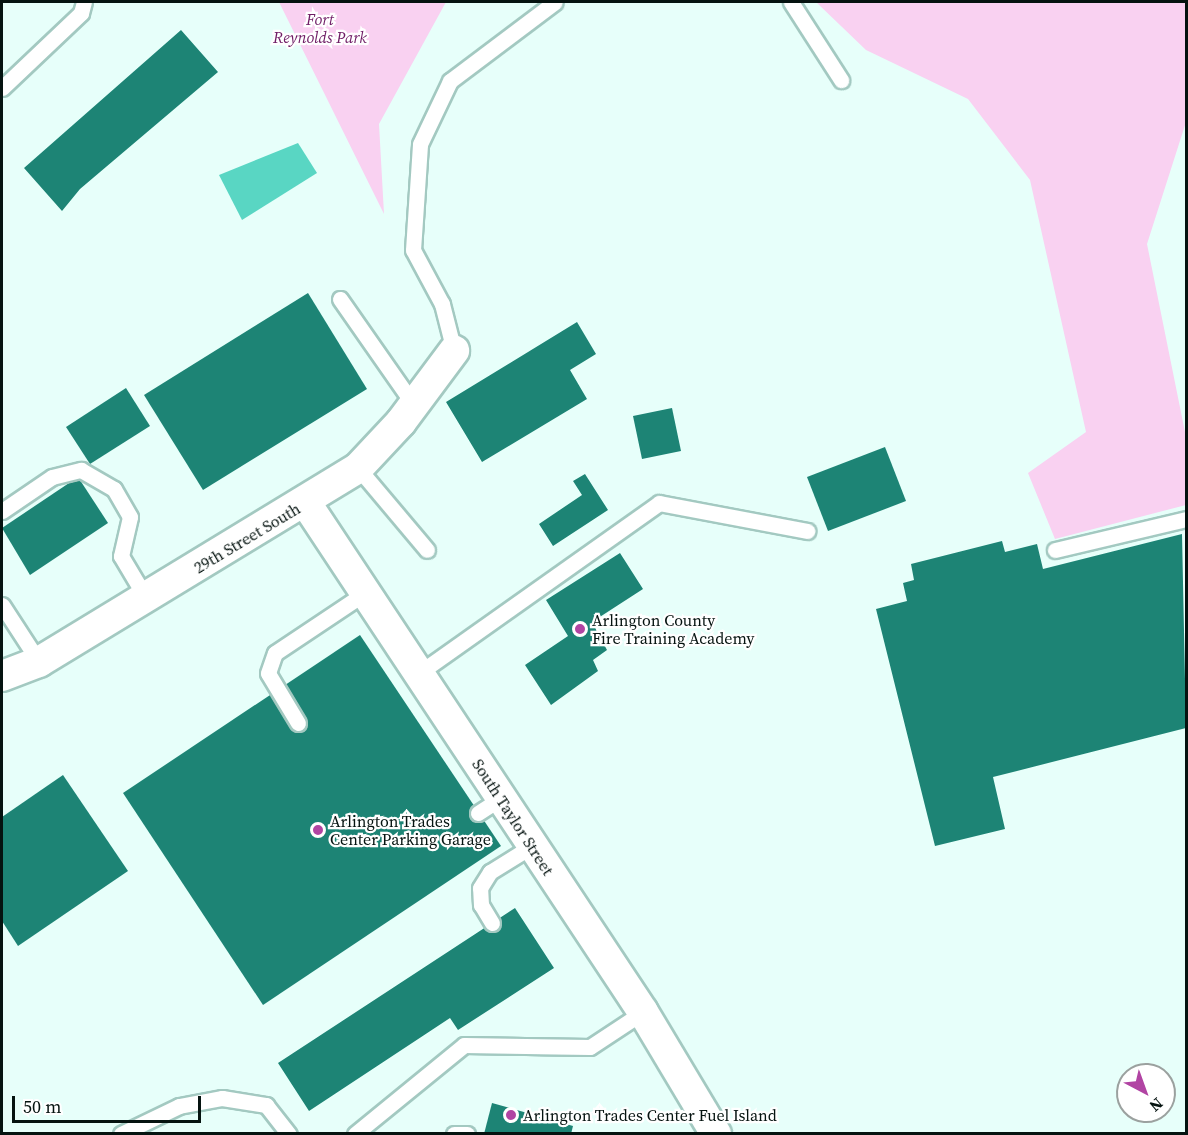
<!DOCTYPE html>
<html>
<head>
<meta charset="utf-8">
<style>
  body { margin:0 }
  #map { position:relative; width:1188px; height:1135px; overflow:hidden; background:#e7fffa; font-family:"Source Serif 4",serif }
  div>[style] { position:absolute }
  .green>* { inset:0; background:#f9d1f1 }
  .water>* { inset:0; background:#59d6c3 }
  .building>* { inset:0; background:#1d8475 }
  .roads { filter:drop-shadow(2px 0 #a3c9c1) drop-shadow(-2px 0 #a3c9c1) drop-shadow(0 2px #a3c9c1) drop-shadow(0 -2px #a3c9c1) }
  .lane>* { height:15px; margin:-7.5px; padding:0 7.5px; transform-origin:7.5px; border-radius:7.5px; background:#fff }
  .street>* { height:30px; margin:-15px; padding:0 15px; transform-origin:15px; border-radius:15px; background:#fff }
  .dots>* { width:16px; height:16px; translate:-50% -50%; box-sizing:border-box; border:3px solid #fff; border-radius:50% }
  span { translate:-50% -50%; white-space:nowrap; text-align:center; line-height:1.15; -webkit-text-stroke:4.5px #fff; paint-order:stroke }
  .park-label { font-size:16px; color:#6f1c65; font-style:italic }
  .street-label { font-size:16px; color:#051310 }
  .poi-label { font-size:16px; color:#051310 }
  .left { translate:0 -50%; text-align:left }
  .frame { position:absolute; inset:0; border:3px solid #051310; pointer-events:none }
  .north { position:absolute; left:1116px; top:1063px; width:60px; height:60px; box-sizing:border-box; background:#fff; border:2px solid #9ba19f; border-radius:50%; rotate:139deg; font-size:16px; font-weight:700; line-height:24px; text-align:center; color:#051310 }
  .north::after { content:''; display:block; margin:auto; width:21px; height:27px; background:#b144a3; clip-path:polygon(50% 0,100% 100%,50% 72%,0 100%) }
  .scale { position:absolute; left:12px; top:1096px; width:189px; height:27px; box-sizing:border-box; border:3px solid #051310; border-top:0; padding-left:8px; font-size:18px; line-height:21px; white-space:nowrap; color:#051310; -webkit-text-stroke:4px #fff; paint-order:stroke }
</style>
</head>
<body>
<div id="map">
  <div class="green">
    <div style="clip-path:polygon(279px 2px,446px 2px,379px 124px,384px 214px)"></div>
    <div style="clip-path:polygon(816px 2px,1186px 2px,1186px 122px,1147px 244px,1186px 437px,1186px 505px,1055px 539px,1028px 473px,1086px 432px,1030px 180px,968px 99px,866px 50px)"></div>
  </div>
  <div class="water">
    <div style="clip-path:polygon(298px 143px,317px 173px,242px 220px,219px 175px)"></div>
  </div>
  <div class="building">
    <div style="clip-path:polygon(181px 30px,218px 72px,80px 189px,62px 211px,24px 168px)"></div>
    <div style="clip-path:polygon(308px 293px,367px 389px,203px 490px,144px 395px)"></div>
    <div style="clip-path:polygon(577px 322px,596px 354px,570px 370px,587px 399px,482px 462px,446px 402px)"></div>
    <div style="clip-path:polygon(126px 388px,150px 426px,90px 464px,66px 427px)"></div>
    <div style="clip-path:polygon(672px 408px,681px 451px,642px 459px,633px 416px)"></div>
    <div style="clip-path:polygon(885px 447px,906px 501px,828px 531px,807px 477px)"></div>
    <div style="clip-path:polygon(585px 474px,608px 510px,553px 546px,539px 524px,582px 495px,573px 481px)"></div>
    <div style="clip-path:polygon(78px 477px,108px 523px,30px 575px,2px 528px)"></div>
    <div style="clip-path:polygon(1182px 534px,1186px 728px,993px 777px,1005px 829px,935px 846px,876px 609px,907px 601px,903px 583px,914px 580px,911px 564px,1002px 541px,1005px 552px,1037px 544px,1043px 569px)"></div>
    <div style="clip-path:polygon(620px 553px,643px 589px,592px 622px,607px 650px,593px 660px,598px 671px,551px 705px,525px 665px,568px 636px,546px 600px)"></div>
    <div style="clip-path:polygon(360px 635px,501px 846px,263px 1005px,123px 793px)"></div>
    <div style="clip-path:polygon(63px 775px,128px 871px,18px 946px,2px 921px,2px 817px)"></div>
    <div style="clip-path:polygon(515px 908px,554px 968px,458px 1030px,450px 1018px,309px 1111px,278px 1063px)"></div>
    <div style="clip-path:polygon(492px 1103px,573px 1126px,571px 1134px,484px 1134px)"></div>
  </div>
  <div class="roads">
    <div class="lane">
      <div style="left:791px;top:2px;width:93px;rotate:57.3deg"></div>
      <div style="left:2px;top:88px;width:109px;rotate:-43.5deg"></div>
      <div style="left:81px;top:13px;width:11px;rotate:-75deg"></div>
      <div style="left:340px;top:299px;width:129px;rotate:55.1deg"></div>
      <div style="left:454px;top:351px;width:49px;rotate:-104.3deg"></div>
      <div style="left:442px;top:304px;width:61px;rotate:-118.2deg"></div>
      <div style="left:413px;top:250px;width:106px;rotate:-86.2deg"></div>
      <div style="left:420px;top:144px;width:70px;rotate:-64.5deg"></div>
      <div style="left:450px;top:81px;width:131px;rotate:-37deg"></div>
      <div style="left:358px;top:468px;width:107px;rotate:49.9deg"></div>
      <div style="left:2px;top:511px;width:60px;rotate:-34.2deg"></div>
      <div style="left:52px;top:477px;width:30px;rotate:-14deg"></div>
      <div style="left:81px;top:470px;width:38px;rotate:30deg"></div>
      <div style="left:114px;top:489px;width:32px;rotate:60deg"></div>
      <div style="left:130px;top:517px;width:40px;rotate:103deg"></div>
      <div style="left:121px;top:556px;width:49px;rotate:59.2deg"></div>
      <div style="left:1055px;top:550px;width:135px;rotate:-13.3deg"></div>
      <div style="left:2px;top:605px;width:68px;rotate:57deg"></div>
      <div style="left:419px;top:673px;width:294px;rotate:-35.3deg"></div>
      <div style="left:659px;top:503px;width:151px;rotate:10.7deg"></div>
      <div style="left:298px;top:723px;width:58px;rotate:-121deg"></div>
      <div style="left:268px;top:673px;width:21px;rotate:-71deg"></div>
      <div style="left:275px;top:653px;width:108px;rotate:-33.7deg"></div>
      <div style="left:478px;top:813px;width:27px;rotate:-33deg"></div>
      <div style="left:492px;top:923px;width:21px;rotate:-121deg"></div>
      <div style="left:481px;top:905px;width:17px;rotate:-93deg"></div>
      <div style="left:480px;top:888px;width:19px;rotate:-58deg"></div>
      <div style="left:490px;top:872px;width:49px;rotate:-31.8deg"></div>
      <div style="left:121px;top:1134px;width:64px;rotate:-25.8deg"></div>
      <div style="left:179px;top:1106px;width:44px;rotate:-10.5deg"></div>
      <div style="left:222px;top:1098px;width:45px;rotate:9deg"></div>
      <div style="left:266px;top:1105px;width:37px;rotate:52deg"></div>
      <div style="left:355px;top:1134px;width:141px;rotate:-39.2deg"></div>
      <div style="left:464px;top:1045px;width:126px;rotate:0.9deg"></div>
      <div style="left:590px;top:1047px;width:64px;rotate:-33.4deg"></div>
      <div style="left:454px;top:1134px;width:13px"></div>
    </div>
    <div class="street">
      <div style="left:306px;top:503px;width:610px;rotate:56.49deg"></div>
      <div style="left:643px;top:1012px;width:142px;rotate:59.1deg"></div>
      <div style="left:2px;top:676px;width:40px;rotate:-21deg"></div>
      <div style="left:39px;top:662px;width:373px;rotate:-31.3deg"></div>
      <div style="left:358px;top:468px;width:63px;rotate:-46.9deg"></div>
      <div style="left:401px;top:422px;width:89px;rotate:-53.3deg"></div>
    </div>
  </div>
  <div class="dots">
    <div style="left:580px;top:629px;background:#b144a3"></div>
    <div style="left:318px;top:830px;background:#b144a3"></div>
    <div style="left:511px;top:1115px;background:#b144a3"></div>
  </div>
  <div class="park-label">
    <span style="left:320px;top:28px">Fort<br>Reynolds Park</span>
  </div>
  <div class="street-label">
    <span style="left:247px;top:538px;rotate:-31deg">29th Street South</span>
    <span style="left:513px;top:817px;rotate:57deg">South Taylor Street</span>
  </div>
  <div class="poi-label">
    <span class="left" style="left:592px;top:629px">Arlington County<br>Fire Training Academy</span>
    <span class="left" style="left:330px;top:830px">Arlington Trades<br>Center Parking Garage</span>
    <span class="left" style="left:523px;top:1115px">Arlington Trades Center Fuel Island</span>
  </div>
  <div class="frame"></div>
  <div class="north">N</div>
  <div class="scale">50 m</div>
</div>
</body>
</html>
